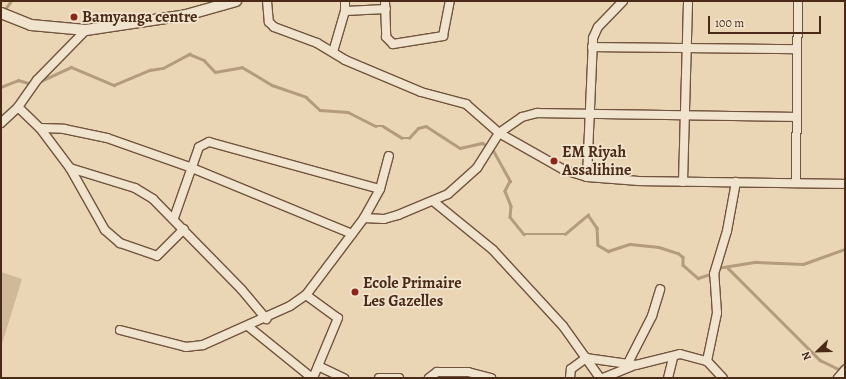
<!DOCTYPE html>
<html>
<head>
<meta charset="utf-8">
<style>
  body { margin:0 }
  #map { position:relative; width:846px; height:379px; overflow:hidden; background:#ead6b4; font-family:Alegreya,serif }
  div>[style] { position:absolute }
  .green>* { inset:0; background:#cfb999 }
  .stream>* { height:2.5px; margin:-1.25px; padding:0 1.25px; transform-origin:1.25px; border-radius:1.25px; background:#b49b7e }
  .roads { filter:drop-shadow(1px 0 #72543e) drop-shadow(-1px 0 #72543e) drop-shadow(0 1px #72543e) drop-shadow(0 -1px #72543e) }
  .minor>* { height:8px; margin:-4px; padding:0 4px; transform-origin:4px; border-radius:4px; background:#f1e4ce }
  .tertiary>* { height:10px; margin:-5px; padding:0 5px; transform-origin:5px; border-radius:5px; background:#f1e4ce }
  .dots>* { width:11px; height:11px; translate:-50% -50%; box-sizing:border-box; border:2px solid #f1e4ce; border-radius:50% }
  span { translate:-50% -50%; white-space:nowrap; text-align:center; line-height:1.15; -webkit-text-stroke:3.5px #f1e4ce; paint-order:stroke }
  .poi-label { font-size:16px; color:#4a2916; font-weight:700 }
  .left { translate:0 -50%; text-align:left }
  .frame { position:absolute; inset:0; border:2px solid #4a2916; pointer-events:none }
  .north { position:absolute; left:798px; top:331px; width:40px; height:40px; -webkit-text-stroke:3px #f1e4ce; paint-order:stroke; rotate:247deg; font-size:11px; font-weight:700; line-height:16px; text-align:center; color:#4a2916 }
  .north::after { content:''; display:block; margin:auto; width:14px; height:18px; background:#4a2916; clip-path:polygon(50% 0,100% 100%,50% 72%,0 100%) }
  .scale { position:absolute; left:708px; top:16px; width:113px; height:18px; box-sizing:border-box; border:2px solid #4a2916; border-top:0; padding-left:5px; font-size:12px; line-height:14px; white-space:nowrap; color:#4a2916; -webkit-text-stroke:3px #f1e4ce; paint-order:stroke }
</style>
</head>
<body>
<div id="map">
  <div class="green">
    <div style="clip-path:polygon(1px 272px,22px 279px,1px 347px)"></div>
  </div>
  <div class="stream">
    <div style="left:3px;top:12px;width:14px;rotate:-54deg"></div>
    <div style="left:41px;top:81px;width:33px;rotate:-25deg"></div>
    <div style="left:71px;top:67px;width:47px;rotate:22.7deg"></div>
    <div style="left:114px;top:85px;width:39px;rotate:-23deg"></div>
    <div style="left:150px;top:70px;width:13px;rotate:-9deg"></div>
    <div style="left:163px;top:68px;width:30px;rotate:-28deg"></div>
    <div style="left:189px;top:54px;width:16px;rotate:22deg"></div>
    <div style="left:204px;top:60px;width:16px;rotate:47deg"></div>
    <div style="left:215px;top:72px;width:27px;rotate:-10deg"></div>
    <div style="left:242px;top:67px;width:35px;rotate:31deg"></div>
    <div style="left:272px;top:85px;width:36px;rotate:19deg"></div>
    <div style="left:306px;top:97px;width:19px;rotate:43deg"></div>
    <div style="left:320px;top:110px;width:28px;rotate:4deg"></div>
    <div style="left:348px;top:112px;width:31px;rotate:27deg"></div>
    <div style="left:376px;top:126px;width:7px"></div>
    <div style="left:383px;top:126px;width:22px;rotate:32deg"></div>
    <div style="left:402px;top:138px;width:7px"></div>
    <div style="left:409px;top:138px;width:13px;rotate:-48deg"></div>
    <div style="left:418px;top:128px;width:8px;rotate:-14deg"></div>
    <div style="left:426px;top:126px;width:40px;rotate:32.9deg"></div>
    <div style="left:460px;top:148px;width:23px;rotate:-13deg"></div>
    <div style="left:482px;top:143px;width:11px;rotate:27deg"></div>
    <div style="left:492px;top:148px;width:38px;rotate:61deg"></div>
    <div style="left:510px;top:181px;width:11px;rotate:117deg"></div>
    <div style="left:505px;top:191px;width:16px;rotate:68deg"></div>
    <div style="left:511px;top:206px;width:11px;rotate:95deg"></div>
    <div style="left:510px;top:217px;width:22px;rotate:51deg"></div>
    <div style="left:524px;top:234px;width:41px"></div>
    <div style="left:565px;top:234px;width:30px;rotate:-40deg"></div>
    <div style="left:588px;top:215px;width:16px;rotate:55deg"></div>
    <div style="left:597px;top:228px;width:17px;rotate:87deg"></div>
    <div style="left:598px;top:245px;width:12px;rotate:31deg"></div>
    <div style="left:608px;top:251px;width:23px;rotate:-18deg"></div>
    <div style="left:630px;top:244px;width:29px;rotate:6deg"></div>
    <div style="left:659px;top:247px;width:20px;rotate:18deg"></div>
    <div style="left:678px;top:253px;width:6px;rotate:39deg"></div>
    <div style="left:683px;top:257px;width:8px;rotate:90deg"></div>
    <div style="left:683px;top:265px;width:20px;rotate:41deg"></div>
    <div style="left:698px;top:278px;width:16px;rotate:-18deg"></div>
    <div style="left:1px;top:87px;width:18px;rotate:-22deg"></div>
    <div style="left:18px;top:80px;width:15px;rotate:16deg"></div>
    <div style="left:727px;top:267px;width:132px;rotate:45deg"></div>
    <div style="left:820px;top:360px;width:25px;rotate:26deg"></div>
    <div style="left:717px;top:268px;width:39px;rotate:-9deg"></div>
    <div style="left:756px;top:262px;width:47px;rotate:2.4deg"></div>
    <div style="left:803px;top:264px;width:45px;rotate:-19.7deg"></div>
    <div style="left:839px;top:369px;width:8px;rotate:-40deg"></div>
  </div>
  <div class="roads">
    <div class="minor">
      <div style="left:267px;top:1px;width:21px;rotate:85deg"></div>
      <div style="left:269px;top:22px;width:7px;rotate:45deg"></div>
      <div style="left:274px;top:27px;width:46px;rotate:20.4deg"></div>
      <div style="left:317px;top:43px;width:33px;rotate:31deg"></div>
      <div style="left:345px;top:60px;width:82px;rotate:22.8deg"></div>
      <div style="left:421px;top:92px;width:47px;rotate:14.9deg"></div>
      <div style="left:466px;top:104px;width:44px;rotate:41.3deg"></div>
      <div style="left:499px;top:133px;width:75px;rotate:29.6deg"></div>
      <div style="left:564px;top:170px;width:24px;rotate:17deg"></div>
      <div style="left:587px;top:177px;width:52px;rotate:4.4deg"></div>
      <div style="left:639px;top:181px;width:206px;rotate:0.8deg"></div>
      <div style="left:385px;top:1px;width:36px;rotate:88deg"></div>
      <div style="left:386px;top:37px;width:10px;rotate:45deg"></div>
      <div style="left:393px;top:44px;width:51px;rotate:-9.1deg"></div>
      <div style="left:443px;top:36px;width:36px;rotate:-79deg"></div>
      <div style="left:345px;top:11px;width:41px;rotate:-2.8deg"></div>
      <div style="left:86px;top:30px;width:70px;rotate:134.4deg"></div>
      <div style="left:37px;top:80px;width:33px;rotate:125deg"></div>
      <div style="left:18px;top:107px;width:30px;rotate:44deg"></div>
      <div style="left:40px;top:128px;width:50px;rotate:53.1deg"></div>
      <div style="left:70px;top:168px;width:71px;rotate:60.6deg"></div>
      <div style="left:105px;top:230px;width:20px;rotate:41deg"></div>
      <div style="left:120px;top:243px;width:39px;rotate:19deg"></div>
      <div style="left:157px;top:256px;width:38px;rotate:-45deg"></div>
      <div style="left:592px;top:47px;width:205px;rotate:0.6deg"></div>
      <div style="left:333px;top:52px;width:43px;rotate:-73.7deg"></div>
      <div style="left:345px;top:11px;width:10px;rotate:-90deg"></div>
      <div style="left:1px;top:123px;width:23px;rotate:-43deg"></div>
      <div style="left:40px;top:128px;width:24px;rotate:2deg"></div>
      <div style="left:64px;top:129px;width:44px;rotate:11.8deg"></div>
      <div style="left:107px;top:138px;width:90px;rotate:19.4deg"></div>
      <div style="left:192px;top:168px;width:173px;rotate:22.4deg"></div>
      <div style="left:70px;top:168px;width:68px;rotate:17.1deg"></div>
      <div style="left:135px;top:188px;width:21px;rotate:31deg"></div>
      <div style="left:153px;top:199px;width:127px;rotate:45.6deg"></div>
      <div style="left:242px;top:290px;width:38px;rotate:50deg"></div>
      <div style="left:587px;top:177px;width:139px;rotate:-87.5deg"></div>
      <div style="left:593px;top:38px;width:12px;rotate:-66deg"></div>
      <div style="left:598px;top:27px;width:36px;rotate:-46deg"></div>
      <div style="left:683px;top:182px;width:181px;rotate:-88.4deg"></div>
      <div style="left:796px;top:182px;width:181px;rotate:-89.4deg"></div>
      <div style="left:433px;top:201px;width:77px;rotate:39.2deg"></div>
      <div style="left:493px;top:250px;width:103px;rotate:47.4deg"></div>
      <div style="left:563px;top:326px;width:64px;rotate:54.6deg"></div>
      <div style="left:174px;top:218px;width:75px;rotate:-70.6deg"></div>
      <div style="left:199px;top:147px;width:11px;rotate:-27deg"></div>
      <div style="left:209px;top:142px;width:177px;rotate:15.4deg"></div>
      <div style="left:364px;top:218px;width:20px;rotate:3deg"></div>
      <div style="left:384px;top:219px;width:15px;rotate:-16deg"></div>
      <div style="left:398px;top:215px;width:54px;rotate:-22.8deg"></div>
      <div style="left:448px;top:194px;width:39px;rotate:-42deg"></div>
      <div style="left:477px;top:168px;width:41px;rotate:-57.8deg"></div>
      <div style="left:499px;top:133px;width:28px;rotate:-35deg"></div>
      <div style="left:522px;top:117px;width:16px;rotate:-15deg"></div>
      <div style="left:537px;top:113px;width:258px;rotate:0.9deg"></div>
      <div style="left:306px;top:295px;width:39px;rotate:36deg"></div>
      <div style="left:338px;top:318px;width:65px;rotate:112.6deg"></div>
      <div style="left:249px;top:327px;width:81px;rotate:39deg"></div>
      <div style="left:120px;top:330px;width:68px;rotate:14.4deg"></div>
      <div style="left:186px;top:347px;width:17px;rotate:-7deg"></div>
      <div style="left:203px;top:345px;width:95px;rotate:-24.1deg"></div>
      <div style="left:290px;top:306px;width:19px;rotate:-35deg"></div>
      <div style="left:306px;top:295px;width:96px;rotate:-53deg"></div>
      <div style="left:364px;top:218px;width:33px;rotate:-61deg"></div>
      <div style="left:380px;top:189px;width:34px;rotate:-75deg"></div>
      <div style="left:707px;top:361px;width:49px;rotate:-78.2deg"></div>
      <div style="left:717px;top:313px;width:39px;rotate:-94deg"></div>
      <div style="left:714px;top:274px;width:45px;rotate:-73.2deg"></div>
      <div style="left:727px;top:231px;width:50px;rotate:-79.6deg"></div>
      <div style="left:628px;top:363px;width:53px;rotate:-62.9deg"></div>
      <div style="left:652px;top:316px;width:28px;rotate:-73deg"></div>
      <div style="left:318px;top:366px;width:29px;rotate:25deg"></div>
      <div style="left:379px;top:378px;width:20px"></div>
      <div style="left:429px;top:378px;width:10px;rotate:-37deg"></div>
      <div style="left:437px;top:372px;width:31px"></div>
      <div style="left:468px;top:372px;width:24px;rotate:15deg"></div>
      <div style="left:570px;top:378px;width:9px;rotate:-84deg"></div>
      <div style="left:571px;top:369px;width:19px;rotate:-36deg"></div>
      <div style="left:586px;top:358px;width:50px;rotate:8deg"></div>
      <div style="left:636px;top:365px;width:45px;rotate:-14deg"></div>
      <div style="left:680px;top:354px;width:28px;rotate:15deg"></div>
      <div style="left:707px;top:361px;width:23px;rotate:47deg"></div>
      <div style="left:603px;top:378px;width:35px;rotate:-22deg"></div>
      <div style="left:668px;top:378px;width:21px;rotate:-76deg"></div>
      <div style="left:838px;top:378px;width:11px;rotate:-49deg"></div>
    </div>
    <div class="tertiary">
      <div style="left:1px;top:13px;width:32px;rotate:22deg"></div>
      <div style="left:31px;top:25px;width:55px;rotate:5.2deg"></div>
      <div style="left:86px;top:30px;width:101px;rotate:-8.5deg"></div>
      <div style="left:186px;top:15px;width:52px;rotate:-15.6deg"></div>
    </div>
  </div>
  <div class="dots">
    <div style="left:74px;top:17px;background:#8f2418"></div>
    <div style="left:554px;top:161px;background:#8f2418"></div>
    <div style="left:355px;top:292px;background:#8f2418"></div>
  </div>
  <div class="poi-label">
    <span class="left" style="left:82px;top:17px">Bamyanga centre</span>
    <span class="left" style="left:562px;top:161px">EM Riyah<br>Assalihine</span>
    <span class="left" style="left:363px;top:292px">Ecole Primaire<br>Les Gazelles</span>
  </div>
  <div class="frame"></div>
  <div class="north">N</div>
  <div class="scale">100 m</div>
</div>
</body>
</html>
